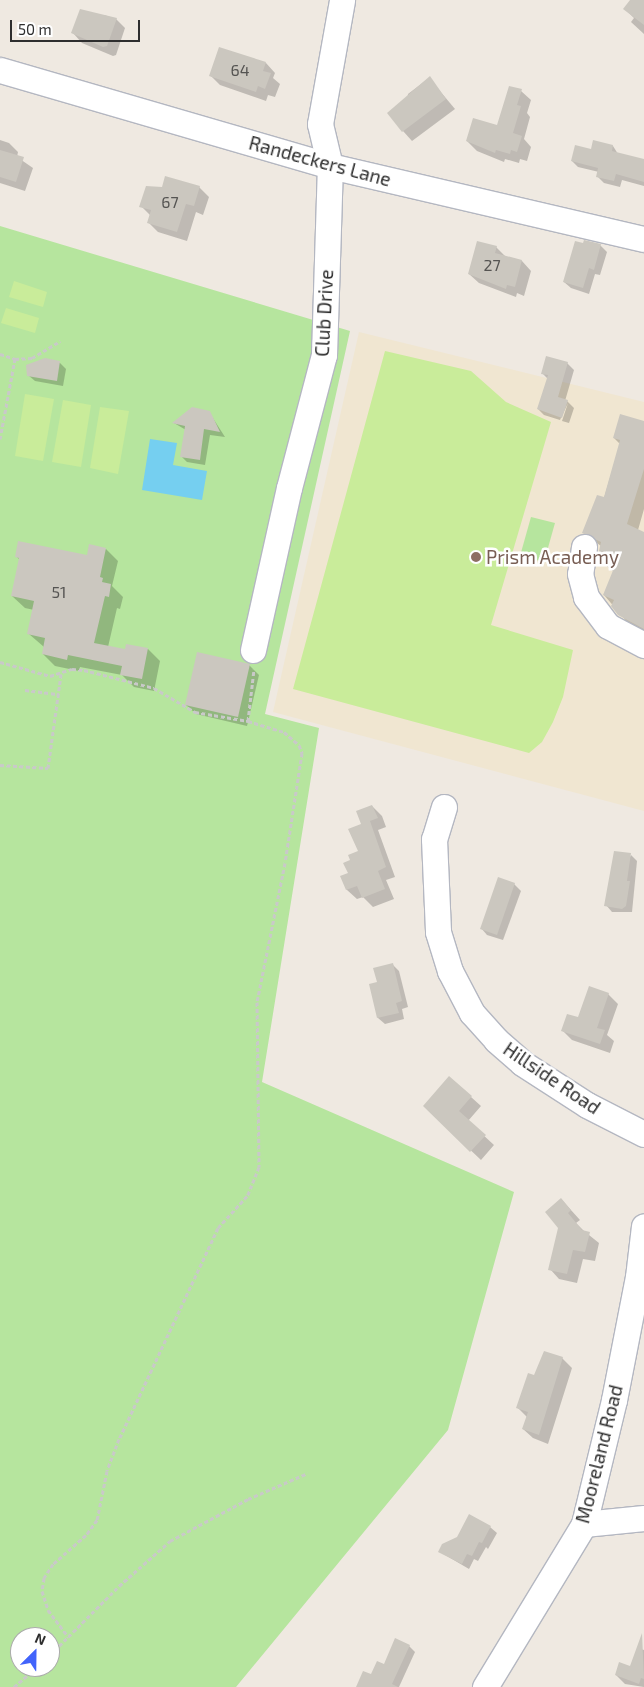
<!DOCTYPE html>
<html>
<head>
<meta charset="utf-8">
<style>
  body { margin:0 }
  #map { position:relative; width:644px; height:1687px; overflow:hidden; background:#efe9e1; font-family:"Exo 2",sans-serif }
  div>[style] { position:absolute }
  .education>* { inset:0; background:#f0e6d1 }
  .green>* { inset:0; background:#b6e59e }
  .pitch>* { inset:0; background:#c9ec9a }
  .water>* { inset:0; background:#75cff0 }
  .shadow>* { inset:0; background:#0003 }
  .building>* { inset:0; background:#cbc7bf }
  .path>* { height:3px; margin-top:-1.5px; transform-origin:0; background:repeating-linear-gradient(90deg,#c9c9c9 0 4px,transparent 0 6.5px) }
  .roads { filter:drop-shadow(1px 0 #b4b7c1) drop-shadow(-1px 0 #b4b7c1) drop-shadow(0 1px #b4b7c1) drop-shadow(0 -1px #b4b7c1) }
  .minor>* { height:25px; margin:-12.5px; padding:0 12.5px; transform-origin:12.5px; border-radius:12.5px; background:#fff }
  .dots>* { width:14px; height:14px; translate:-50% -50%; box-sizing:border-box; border:2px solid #fff; border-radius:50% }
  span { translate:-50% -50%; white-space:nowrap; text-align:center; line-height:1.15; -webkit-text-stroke:5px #fff; paint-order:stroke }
  .number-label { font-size:16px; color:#555452 }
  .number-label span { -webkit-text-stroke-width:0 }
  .street-label { font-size:19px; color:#2e2e2e }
  .education-label { font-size:19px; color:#785e54 }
  .left { translate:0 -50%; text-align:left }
  .north { position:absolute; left:10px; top:1627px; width:50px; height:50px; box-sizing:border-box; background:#fff; border:1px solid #ababab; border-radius:50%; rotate:23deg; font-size:14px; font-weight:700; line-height:20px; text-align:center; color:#2e2e2e }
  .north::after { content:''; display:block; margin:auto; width:18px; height:22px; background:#4264fb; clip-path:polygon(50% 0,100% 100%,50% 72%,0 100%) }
  .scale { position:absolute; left:10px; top:20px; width:130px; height:22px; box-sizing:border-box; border:2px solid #2e2e2e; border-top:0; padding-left:6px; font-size:15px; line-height:18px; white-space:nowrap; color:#2e2e2e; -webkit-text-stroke:4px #fff; paint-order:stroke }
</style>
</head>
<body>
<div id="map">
  <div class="education">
    <div style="clip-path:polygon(359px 332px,644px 402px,644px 811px,273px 712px)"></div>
  </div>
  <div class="green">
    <div style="clip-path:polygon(evenodd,0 226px,350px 331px,265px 714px,319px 728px,262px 1082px,514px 1192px,448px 1430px,236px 1687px,0 1687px,0 226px,20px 1637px,50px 1637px,50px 1667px,20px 1667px,20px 1637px)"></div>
    <div style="clip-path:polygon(531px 517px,555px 523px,544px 562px,520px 556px)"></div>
  </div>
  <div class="pitch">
    <div style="clip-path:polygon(14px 281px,47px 292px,43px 307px,9px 297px)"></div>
    <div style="clip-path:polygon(6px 308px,39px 318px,35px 333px,1px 323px)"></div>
    <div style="clip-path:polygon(385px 351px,471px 371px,506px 402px,551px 422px,491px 625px,573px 650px,563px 697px,553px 722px,542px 742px,529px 753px,293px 689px)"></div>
    <div style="clip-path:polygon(25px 394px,54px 399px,43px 461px,15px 456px)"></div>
    <div style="clip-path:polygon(63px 400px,91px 405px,81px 467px,52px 462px)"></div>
    <div style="clip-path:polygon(100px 407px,129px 411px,118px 474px,90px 468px)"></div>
  </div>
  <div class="water">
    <div style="clip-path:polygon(150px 439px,177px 443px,173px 465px,207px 471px,202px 500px,142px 490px)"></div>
  </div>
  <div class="shadow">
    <div style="clip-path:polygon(631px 0,644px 0,644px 34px,631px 22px,634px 18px,625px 9px)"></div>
    <div style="clip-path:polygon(104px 15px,116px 19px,125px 28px,116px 55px,113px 56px,82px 43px,73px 33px)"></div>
    <div style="clip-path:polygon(266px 63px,275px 73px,273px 78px,280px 84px,275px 97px,268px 95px,266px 101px,220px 85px,210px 75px)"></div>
    <div style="clip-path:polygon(429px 78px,455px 109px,412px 141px,403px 131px,408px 94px)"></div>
    <div style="clip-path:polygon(521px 91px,531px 100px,527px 113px,530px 117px,524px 139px,531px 147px,527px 161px,520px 159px,519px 163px,505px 159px,504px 162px,477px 151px,467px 141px,498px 126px)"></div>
    <div style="clip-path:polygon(0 140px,9px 143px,18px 152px,17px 157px,33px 168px,25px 191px,0 183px)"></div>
    <div style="clip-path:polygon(613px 146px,618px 154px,644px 160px,644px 186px,622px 180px,620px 187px,604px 183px,598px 177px,599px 172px,578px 167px,572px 161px,591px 150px)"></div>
    <div style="clip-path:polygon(199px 187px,209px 197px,203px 215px,196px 212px,187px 241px,158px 232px,149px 223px,151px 216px,141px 206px)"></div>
    <div style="clip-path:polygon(583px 245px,600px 245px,607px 252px,600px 275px,595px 274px,589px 294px,571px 288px,564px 282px)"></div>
    <div style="clip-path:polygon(496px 247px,506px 257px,522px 261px,531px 271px,524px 296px,517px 293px,516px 297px,479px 283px,469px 274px)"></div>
    <div style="clip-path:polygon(45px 359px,60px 363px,66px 369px,63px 386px,35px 381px,28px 375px)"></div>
    <div style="clip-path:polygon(567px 363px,574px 370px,565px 401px,567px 401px,574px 408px,569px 423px,562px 421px,568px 403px,560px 420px,544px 415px,538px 409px,548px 379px,542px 373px)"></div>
    <div style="clip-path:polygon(209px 412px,225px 437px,210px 435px,205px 465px,187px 462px,181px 456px,186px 430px,174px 423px)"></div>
    <div style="clip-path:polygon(644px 422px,644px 509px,638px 530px,644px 533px,644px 632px,629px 624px,604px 595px,614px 572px,598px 559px,601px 546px,584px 533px,604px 498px,620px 444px,614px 438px)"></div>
    <div style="clip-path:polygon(106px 549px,118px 561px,112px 586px,123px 597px,120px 609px,117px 608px,108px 647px,126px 651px,148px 649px,160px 661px,154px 691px,134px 687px,122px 675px,80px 667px,79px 671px,55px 666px,43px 654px,44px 647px,29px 634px,34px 610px,25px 608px,12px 596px,20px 560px,16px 556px,88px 557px)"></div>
    <div style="clip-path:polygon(249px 665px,259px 675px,247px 726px,196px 714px,186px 705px)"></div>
    <div style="clip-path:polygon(372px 806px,382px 816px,386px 827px,378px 830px,395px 877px,386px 880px,394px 899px,373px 907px,363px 897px,357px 899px,347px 890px,342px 877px,349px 874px,352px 861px,359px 852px,363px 824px)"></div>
    <div style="clip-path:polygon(631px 855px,637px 861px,632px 912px,612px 912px,606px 905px)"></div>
    <div style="clip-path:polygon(514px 884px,521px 891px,503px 940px,487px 935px,481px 928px)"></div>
    <div style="clip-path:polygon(392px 964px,399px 971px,408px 1007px,402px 1009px,404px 1019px,385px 1024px,378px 1018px,379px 983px)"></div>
    <div style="clip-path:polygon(608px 994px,618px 1004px,607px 1035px,614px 1041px,610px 1053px,572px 1040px,563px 1031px)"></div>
    <div style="clip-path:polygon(471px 1097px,481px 1106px,468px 1121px,494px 1145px,481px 1160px,424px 1106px)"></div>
    <div style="clip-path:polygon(561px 1199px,580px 1220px,576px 1223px,584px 1231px,599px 1243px,595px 1261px,583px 1259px,577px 1283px,559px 1279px,550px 1269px,560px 1228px)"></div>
    <div style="clip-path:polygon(562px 1358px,572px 1368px,548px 1444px,533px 1438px,523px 1429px,527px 1417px,517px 1407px,534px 1377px)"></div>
    <div style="clip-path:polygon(490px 1527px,497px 1533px,488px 1549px,486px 1547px,478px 1561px,474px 1559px,469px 1569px,440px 1552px)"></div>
    <div style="clip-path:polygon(409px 1646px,415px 1652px,399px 1687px,359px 1687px)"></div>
    <div style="clip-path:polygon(638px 1648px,644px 1650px,644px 1687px,625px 1684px,616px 1675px,631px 1668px)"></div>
  </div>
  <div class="building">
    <div style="clip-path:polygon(630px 0,644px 0,644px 25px,623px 9px)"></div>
    <div style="clip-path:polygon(80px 9px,117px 18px,107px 46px,103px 47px,71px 33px)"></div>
    <div style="clip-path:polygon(219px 47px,266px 62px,263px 71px,271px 73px,265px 89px,258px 86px,256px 92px,209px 76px)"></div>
    <div style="clip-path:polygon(430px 76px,446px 99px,402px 132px,387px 113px)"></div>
    <div style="clip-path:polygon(509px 86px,522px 89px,517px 105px,521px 106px,513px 133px,522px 136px,517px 152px,511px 150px,510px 154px,496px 150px,495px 153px,466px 141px,473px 118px,497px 125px)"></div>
    <div style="clip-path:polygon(593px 140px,613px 145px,612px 151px,644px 159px,644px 182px,616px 174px,614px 181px,596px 177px,598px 168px,571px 161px,575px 145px,591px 149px)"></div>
    <div style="clip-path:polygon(0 150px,24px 157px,16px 182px,0 177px)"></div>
    <div style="clip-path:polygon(165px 176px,200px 186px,194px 206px,186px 204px,177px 232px,147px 223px,151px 210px,139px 207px,146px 186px,162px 187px)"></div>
    <div style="clip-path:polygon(584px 240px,601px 244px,594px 270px,589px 268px,583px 288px,563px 282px,575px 241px,583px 243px)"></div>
    <div style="clip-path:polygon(477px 241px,497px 246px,495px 253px,522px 260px,515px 287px,507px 285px,506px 289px,468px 274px)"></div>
    <div style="clip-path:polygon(546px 356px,568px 362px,558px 397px,568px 400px,562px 418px,537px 409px,548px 375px,541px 374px)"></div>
    <div style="clip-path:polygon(45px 358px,60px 361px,57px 381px,27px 376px,26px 365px)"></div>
    <div style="clip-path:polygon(192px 407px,210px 411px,220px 432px,204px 429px,200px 460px,180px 457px,185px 426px,172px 423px)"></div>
    <div style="clip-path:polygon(620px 414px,644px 421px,644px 469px,627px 524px,644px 532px,644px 629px,618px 615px,611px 606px,614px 600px,603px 595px,614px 568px,597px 560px,601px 542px,582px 533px,597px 495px,604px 497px,620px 440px,613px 438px)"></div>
    <div style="clip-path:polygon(18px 541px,87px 555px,89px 544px,106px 548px,100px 577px,103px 578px,102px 582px,111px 584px,109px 597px,105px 596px,94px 643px,125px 649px,126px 644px,148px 648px,142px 679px,120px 675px,122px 666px,68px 655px,67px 660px,42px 654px,45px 638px,27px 634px,34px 601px,11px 596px,19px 558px,15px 557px)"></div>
    <div style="clip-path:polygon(197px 652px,250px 664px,238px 717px,185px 705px)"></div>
    <div style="clip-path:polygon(372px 805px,378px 818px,370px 821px,386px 867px,378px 871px,385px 889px,362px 898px,357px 886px,346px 890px,340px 876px,348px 873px,343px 863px,350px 860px,348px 855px,358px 851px,348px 829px,361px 824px,356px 811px)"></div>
    <div style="clip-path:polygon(614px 851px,631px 853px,627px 881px,630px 881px,626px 906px,622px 909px,604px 906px)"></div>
    <div style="clip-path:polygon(498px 877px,515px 883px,497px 935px,480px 929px)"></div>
    <div style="clip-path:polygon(393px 963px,402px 1001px,396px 1003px,399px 1013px,377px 1018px,369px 984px,377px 982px,373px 968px)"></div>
    <div style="clip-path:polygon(589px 986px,609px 993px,597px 1028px,605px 1030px,600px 1044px,561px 1031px,567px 1014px,578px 1017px)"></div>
    <div style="clip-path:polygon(449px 1076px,472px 1096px,459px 1111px,486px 1135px,470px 1152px,423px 1106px)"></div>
    <div style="clip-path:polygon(561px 1198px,571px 1210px,568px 1213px,582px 1230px,590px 1232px,585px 1252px,573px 1250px,567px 1274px,548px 1270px,558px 1228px,545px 1212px)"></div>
    <div style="clip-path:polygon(544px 1351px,563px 1357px,539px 1435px,522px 1429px,528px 1412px,516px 1408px,528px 1373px,534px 1375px)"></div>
    <div style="clip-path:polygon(469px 1514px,491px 1526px,482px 1543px,479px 1542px,472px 1556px,467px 1554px,462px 1564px,438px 1552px,442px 1544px,457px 1537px)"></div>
    <div style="clip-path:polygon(642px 1633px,644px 1679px,641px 1678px,639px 1684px,615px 1675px,619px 1662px,630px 1666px)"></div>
    <div style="clip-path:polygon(395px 1638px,410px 1645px,392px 1684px,398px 1687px,356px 1687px,363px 1671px,371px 1674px,377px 1661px,384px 1664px)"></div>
  </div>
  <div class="path">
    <div style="left:0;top:354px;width:16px;rotate:18deg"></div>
    <div style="left:15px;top:359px;width:17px;rotate:-3deg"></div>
    <div style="left:32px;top:358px;width:33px;rotate:-31deg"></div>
    <div style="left:0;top:439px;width:81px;rotate:-79.4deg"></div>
    <div style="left:0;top:662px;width:52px;rotate:15.6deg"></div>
    <div style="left:50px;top:676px;width:23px;rotate:-18deg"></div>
    <div style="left:72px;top:669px;width:12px;rotate:5deg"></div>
    <div style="left:84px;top:670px;width:72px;rotate:14.4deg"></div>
    <div style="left:154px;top:688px;width:48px;rotate:30.3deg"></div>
    <div style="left:195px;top:712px;width:54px;rotate:9.6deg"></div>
    <div style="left:248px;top:721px;width:38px;rotate:17deg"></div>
    <div style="left:284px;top:732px;width:20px;rotate:41deg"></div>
    <div style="left:299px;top:745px;width:9px;rotate:69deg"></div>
    <div style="left:302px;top:753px;width:111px;rotate:98.8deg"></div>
    <div style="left:285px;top:863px;width:142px;rotate:101.4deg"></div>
    <div style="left:257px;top:1002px;width:165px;rotate:89.3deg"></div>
    <div style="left:259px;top:1167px;width:31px;rotate:112deg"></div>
    <div style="left:247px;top:1196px;width:43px;rotate:132.2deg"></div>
    <div style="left:218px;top:1228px;width:233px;rotate:115.1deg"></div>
    <div style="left:119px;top:1439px;width:34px;rotate:111deg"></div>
    <div style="left:107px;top:1471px;width:50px;rotate:101.5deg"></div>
    <div style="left:97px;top:1520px;width:19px;rotate:126deg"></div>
    <div style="left:86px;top:1535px;width:44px;rotate:138.7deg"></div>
    <div style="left:53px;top:1564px;width:17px;rotate:123deg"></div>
    <div style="left:44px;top:1578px;width:13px;rotate:99deg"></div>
    <div style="left:42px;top:1591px;width:20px;rotate:72deg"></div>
    <div style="left:48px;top:1610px;width:34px;rotate:53deg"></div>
    <div style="left:25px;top:690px;width:34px;rotate:7deg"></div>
    <div style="left:248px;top:721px;width:52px;rotate:-83.4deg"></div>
    <div style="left:0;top:765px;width:48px;rotate:3.6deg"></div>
    <div style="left:48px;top:768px;width:95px;rotate:-82.1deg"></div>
    <div style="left:50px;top:1655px;width:98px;rotate:-45deg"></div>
    <div style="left:119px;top:1586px;width:68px;rotate:-41.4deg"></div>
    <div style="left:170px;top:1541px;width:89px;rotate:-28.3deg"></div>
    <div style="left:248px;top:1499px;width:65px;rotate:-23.4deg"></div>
    <div style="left:14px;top:1687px;width:30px;rotate:-41deg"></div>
  </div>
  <div class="roads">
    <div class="minor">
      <div style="left:0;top:70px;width:344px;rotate:16.2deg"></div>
      <div style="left:330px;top:166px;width:322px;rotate:13.1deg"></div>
      <div style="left:584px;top:547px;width:27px;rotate:98deg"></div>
      <div style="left:580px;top:574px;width:24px;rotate:75deg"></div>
      <div style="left:586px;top:597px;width:36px;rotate:53deg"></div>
      <div style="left:608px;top:626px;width:41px;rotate:27.8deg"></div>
      <div style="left:253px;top:650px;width:166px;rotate:-77.5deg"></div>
      <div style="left:289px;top:488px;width:138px;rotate:-75.3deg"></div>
      <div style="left:324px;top:355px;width:189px;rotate:-88.2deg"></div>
      <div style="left:330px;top:166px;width:43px;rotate:-103.4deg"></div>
      <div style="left:320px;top:124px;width:126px;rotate:-79.9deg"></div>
      <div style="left:444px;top:807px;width:34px;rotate:107deg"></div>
      <div style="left:434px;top:839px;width:93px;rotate:87.5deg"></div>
      <div style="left:438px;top:932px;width:41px;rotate:72.9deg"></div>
      <div style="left:450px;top:971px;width:47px;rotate:62.4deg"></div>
      <div style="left:472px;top:1013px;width:36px;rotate:48deg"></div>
      <div style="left:496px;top:1040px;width:35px;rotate:41deg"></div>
      <div style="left:522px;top:1063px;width:77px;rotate:32.9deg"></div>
      <div style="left:587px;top:1105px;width:64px;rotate:27deg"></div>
      <div style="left:584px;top:1524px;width:60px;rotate:-5.7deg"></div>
      <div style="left:485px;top:1687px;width:191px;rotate:-58.7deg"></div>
      <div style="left:584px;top:1524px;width:128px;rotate:-76.4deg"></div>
      <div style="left:614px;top:1400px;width:125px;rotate:-79deg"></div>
      <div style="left:638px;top:1277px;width:51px;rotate:-83.3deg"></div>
    </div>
  </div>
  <div class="dots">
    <div style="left:476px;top:557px;background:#8d6e63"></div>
  </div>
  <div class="number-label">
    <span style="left:240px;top:70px">64</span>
    <span style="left:170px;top:202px">67</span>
    <span style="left:492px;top:265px">27</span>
    <span style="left:59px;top:592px">51</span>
  </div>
  <div class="street-label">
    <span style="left:320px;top:161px;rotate:15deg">Randeckers Lane</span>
    <span style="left:324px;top:313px;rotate:-87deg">Club Drive</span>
    <span style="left:552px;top:1078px;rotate:34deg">Hillside Road</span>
    <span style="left:599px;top:1454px;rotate:-76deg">Mooreland Road</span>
  </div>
  <div class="education-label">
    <span class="left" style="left:486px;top:557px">Prism Academy</span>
  </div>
  <div class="north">N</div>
  <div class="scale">50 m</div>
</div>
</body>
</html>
